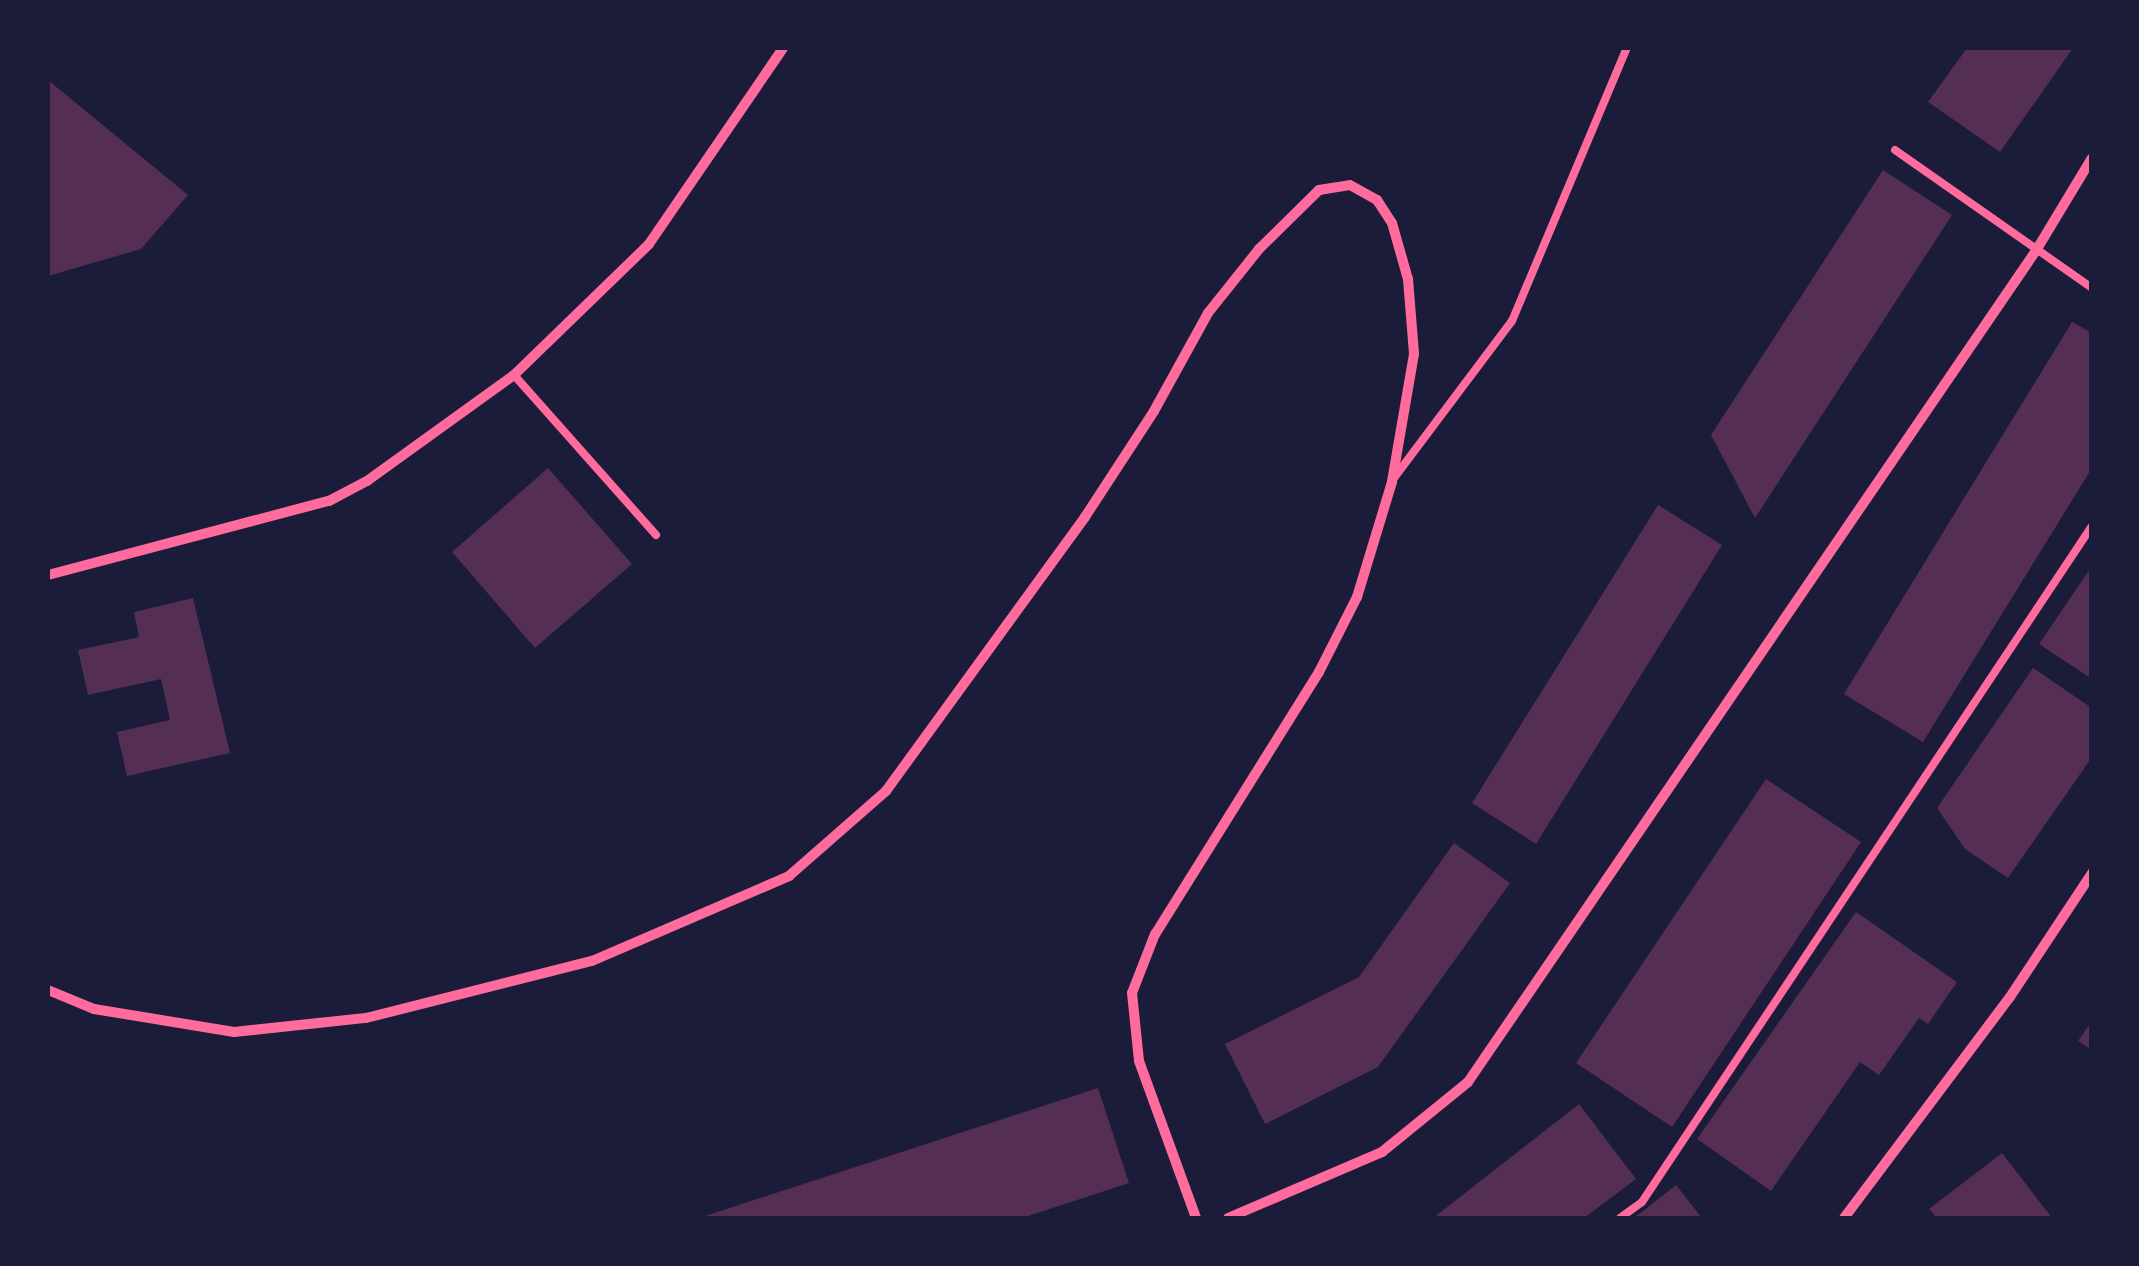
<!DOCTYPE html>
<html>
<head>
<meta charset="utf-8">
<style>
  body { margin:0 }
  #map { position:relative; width:2139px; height:1266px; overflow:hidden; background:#1b1b3a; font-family:"Exo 2",sans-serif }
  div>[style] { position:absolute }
  .building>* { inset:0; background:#542f53 }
  .service>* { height:8px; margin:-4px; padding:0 4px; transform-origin:4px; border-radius:4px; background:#ff6b9d }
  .minor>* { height:10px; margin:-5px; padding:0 5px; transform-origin:5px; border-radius:5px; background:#ff6b9d }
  span { translate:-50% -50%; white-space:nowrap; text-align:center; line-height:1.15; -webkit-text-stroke:10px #1b1b3a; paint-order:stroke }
  .frame { position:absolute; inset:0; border:50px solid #1b1b3a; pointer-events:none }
</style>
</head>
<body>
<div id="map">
  <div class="building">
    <div style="clip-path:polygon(1967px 48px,2073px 48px,2000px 152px,1928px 102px)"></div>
    <div style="clip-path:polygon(48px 80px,188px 195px,141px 249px,48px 276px)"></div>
    <div style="clip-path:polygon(1883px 170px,1952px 215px,1755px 518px,1711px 435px)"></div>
    <div style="clip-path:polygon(2072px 322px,2092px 333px,2092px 468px,1923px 742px,1844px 694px)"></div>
    <div style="clip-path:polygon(548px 468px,632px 564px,535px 648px,452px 552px)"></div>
    <div style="clip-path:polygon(1658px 505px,1722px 545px,1536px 844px,1472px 803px)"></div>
    <div style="clip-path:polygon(2092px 566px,2092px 679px,2039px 644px)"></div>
    <div style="clip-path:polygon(193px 598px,230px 753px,127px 776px,117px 732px,170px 720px,161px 679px,88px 695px,78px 650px,139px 637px,134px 612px)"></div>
    <div style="clip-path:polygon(2033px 668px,2092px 708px,2092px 757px,2008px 878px,1965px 849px,1937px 808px)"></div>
    <div style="clip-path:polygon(1766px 779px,1861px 842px,1672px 1127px,1576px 1063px)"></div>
    <div style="clip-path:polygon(1454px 843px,1510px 883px,1378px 1067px,1265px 1124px,1225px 1044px,1359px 977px)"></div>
    <div style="clip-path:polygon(1856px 912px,1957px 982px,1928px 1024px,1919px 1018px,1879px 1075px,1860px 1062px,1771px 1191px,1697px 1139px)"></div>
    <div style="clip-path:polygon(2092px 1021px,2092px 1050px,2078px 1041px)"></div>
    <div style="clip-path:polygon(1098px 1088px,1129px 1183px,1022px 1218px,699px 1218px)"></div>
    <div style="clip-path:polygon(1579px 1104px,1636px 1179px,1584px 1218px,1433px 1218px)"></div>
    <div style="clip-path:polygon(2002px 1153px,2052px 1218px,1937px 1218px,1929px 1209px)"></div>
    <div style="clip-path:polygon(1676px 1185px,1702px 1218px,1633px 1218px,1642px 1212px)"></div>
  </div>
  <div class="service">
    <div style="left:1895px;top:150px;width:241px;rotate:35deg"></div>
    <div style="left:514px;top:375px;width:214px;rotate:48.4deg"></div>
    <div style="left:1394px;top:478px;width:196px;rotate:-53.1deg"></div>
    <div style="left:1512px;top:321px;width:296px;rotate:-67.2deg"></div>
    <div style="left:1620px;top:1218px;width:27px;rotate:-36deg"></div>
    <div style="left:1642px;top:1202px;width:812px;rotate:-56.35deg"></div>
  </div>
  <div class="minor">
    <div style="left:48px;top:575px;width:291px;rotate:-14.8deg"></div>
    <div style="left:329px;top:501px;width:43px;rotate:-27.8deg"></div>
    <div style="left:367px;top:481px;width:181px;rotate:-35.8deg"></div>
    <div style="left:514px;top:375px;width:188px;rotate:-44.1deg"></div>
    <div style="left:649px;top:244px;width:237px;rotate:-55.6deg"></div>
    <div style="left:48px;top:990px;width:50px;rotate:22.4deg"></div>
    <div style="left:94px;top:1009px;width:142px;rotate:9.3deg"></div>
    <div style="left:234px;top:1032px;width:133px;rotate:-6.1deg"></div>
    <div style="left:366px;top:1018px;width:233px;rotate:-14.2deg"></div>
    <div style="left:592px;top:961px;width:215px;rotate:-23.3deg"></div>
    <div style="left:789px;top:876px;width:129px;rotate:-41.2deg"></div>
    <div style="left:886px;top:791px;width:339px;rotate:-54deg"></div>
    <div style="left:1085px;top:517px;width:126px;rotate:-56.9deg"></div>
    <div style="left:1154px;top:411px;width:112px;rotate:-61.1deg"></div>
    <div style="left:1208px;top:313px;width:82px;rotate:-51.4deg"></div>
    <div style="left:1259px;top:249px;width:84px;rotate:-44.5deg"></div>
    <div style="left:1319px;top:190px;width:31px;rotate:-9deg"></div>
    <div style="left:1350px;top:185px;width:31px;rotate:29deg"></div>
    <div style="left:1377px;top:200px;width:27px;rotate:57deg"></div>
    <div style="left:1392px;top:223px;width:58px;rotate:74.1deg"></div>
    <div style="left:1408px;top:279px;width:75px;rotate:85.4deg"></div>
    <div style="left:1414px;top:354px;width:130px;rotate:99.8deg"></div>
    <div style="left:1392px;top:482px;width:120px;rotate:106.9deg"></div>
    <div style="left:1357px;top:597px;width:84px;rotate:116.9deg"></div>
    <div style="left:1319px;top:672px;width:309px;rotate:122deg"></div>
    <div style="left:1155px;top:934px;width:63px;rotate:111.3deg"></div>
    <div style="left:1132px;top:993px;width:68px;rotate:84.1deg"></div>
    <div style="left:1139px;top:1061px;width:167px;rotate:70deg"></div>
    <div style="left:1228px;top:1218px;width:168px;rotate:-23.2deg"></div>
    <div style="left:1382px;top:1152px;width:111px;rotate:-39.1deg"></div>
    <div style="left:1468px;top:1082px;width:1009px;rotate:-55.66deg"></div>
    <div style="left:2037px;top:249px;width:106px;rotate:-58.9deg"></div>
    <div style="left:1844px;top:1218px;width:276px;rotate:-53.1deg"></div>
    <div style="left:2010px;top:997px;width:149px;rotate:-56.5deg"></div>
  </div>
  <div class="frame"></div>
</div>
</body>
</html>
